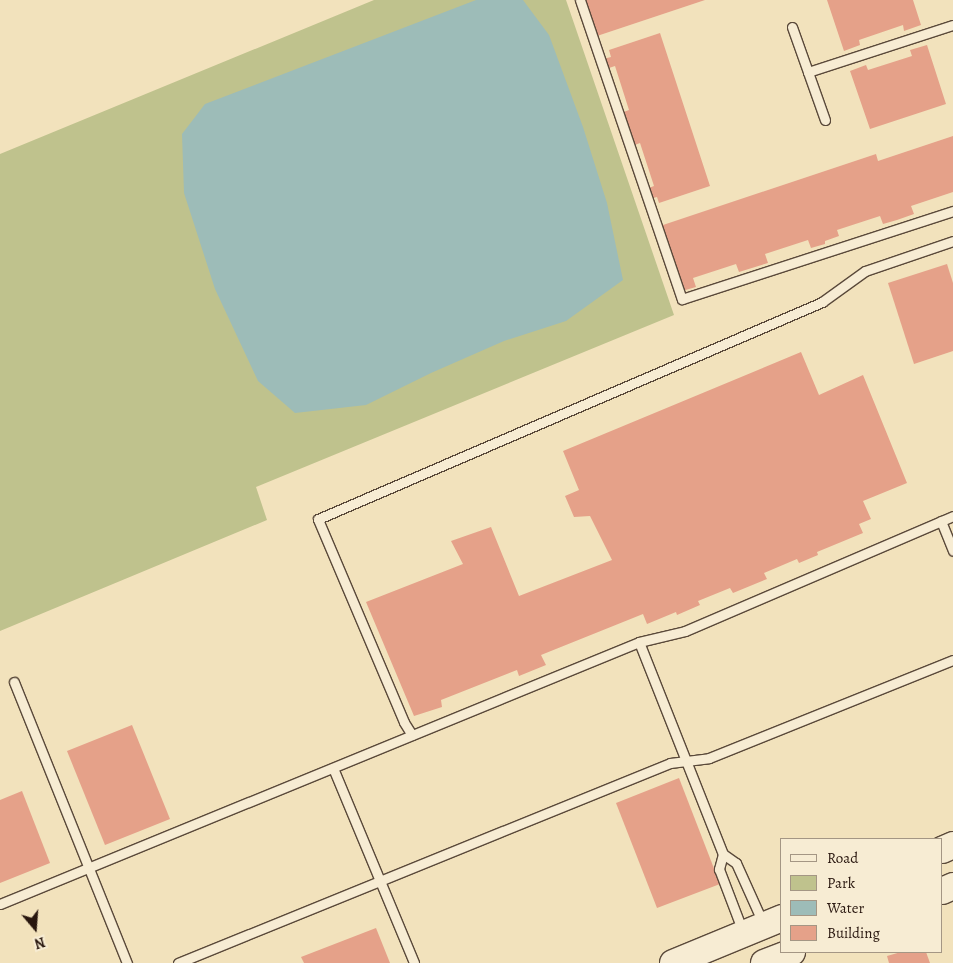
<!DOCTYPE html>
<html>
<head>
<meta charset="utf-8">
<style>
  body { margin:0 }
  #map { position:relative; width:953px; height:963px; overflow:hidden; background:#f2e2bc; font-family:Alegreya,serif }
  div>[style] { position:absolute }
  .green>* { inset:0; background:#bfc28d }
  .water>* { inset:0; background:#9dbcb8 }
  .building>* { inset:0; background:#e5a189 }
  .roads { filter:drop-shadow(1px 0 #5a493a) drop-shadow(-1px 0 #5a493a) drop-shadow(0 1px #5a493a) drop-shadow(0 -1px #5a493a) }
  .service>* { height:9px; margin:-4.5px; padding:0 4.5px; transform-origin:4.5px; border-radius:4.5px; background:#f7ecd3 }
  .secondary>* { height:26px; margin:-13px; padding:0 13px; transform-origin:13px; border-radius:13px; background:#f7ecd3 }
  span { translate:-50% -50%; white-space:nowrap; text-align:center; line-height:1.15; -webkit-text-stroke:4px #f7ecd3; paint-order:stroke }
  .legend { position:absolute; left:780px; top:838px; width:162px; height:115px; box-sizing:border-box; background:#f7ecd3; border:1px solid #a49684; margin:0; padding:6px 9px; list-style:none; font-size:15px; color:#28160e }
  .legend li { display:flex; align-items:center; gap:10px; height:25px }
  .legend b { width:25px; border:1px solid #a49684 }
  .north { position:absolute; left:10px; top:903px; width:50px; height:50px; -webkit-text-stroke:4px #f7ecd3; paint-order:stroke; rotate:162deg; font-size:14px; font-weight:700; line-height:20px; text-align:center; color:#28160e }
  .north::after { content:''; display:block; margin:auto; width:18px; height:22px; background:#28160e; clip-path:polygon(50% 0,100% 100%,50% 72%,0 100%) }
</style>
</head>
<body>
<div id="map">
  <div class="green">
    <div style="clip-path:polygon(374px 0,566px 0,674px 315px,256px 487px,267px 520px,0 631px,0 154px)"></div>
  </div>
  <div class="water">
    <div style="clip-path:polygon(476px 0,523px 0,549px 35px,583px 127px,607px 203px,623px 280px,566px 321px,504px 341px,431px 373px,366px 405px,295px 413px,258px 381px,215px 289px,184px 193px,182px 134px,205px 104px)"></div>
  </div>
  <div class="building">
    <div style="clip-path:polygon(585px 0,705px 0,597px 36px)"></div>
    <div style="clip-path:polygon(827px 0,913px 0,921px 25px,904px 31px,903px 25px,859px 40px,860px 45px,844px 51px)"></div>
    <div style="clip-path:polygon(660px 33px,710px 186px,659px 203px,657px 197px,649px 199px,646px 189px,654px 186px,640px 143px,632px 146px,621px 113px,629px 110px,615px 66px,606px 69px,603px 59px,611px 57px,609px 50px)"></div>
    <div style="clip-path:polygon(927px 45px,946px 104px,870px 129px,850px 71px,866px 65px,868px 70px,912px 56px,910px 50px)"></div>
    <div style="clip-path:polygon(953px 136px,953px 192px,911px 206px,914px 214px,897px 220px,883px 224px,880px 216px,837px 230px,839px 236px,825px 241px,825px 244px,811px 248px,808px 240px,765px 254px,768px 263px,739px 272px,736px 264px,693px 278px,696px 287px,682px 291px,660px 226px,876px 154px,878px 161px)"></div>
    <div style="clip-path:polygon(947px 264px,953px 283px,953px 351px,914px 364px,888px 283px)"></div>
    <div style="clip-path:polygon(801px 352px,819px 395px,863px 375px,907px 483px,863px 501px,871px 519px,859px 524px,863px 533px,817px 552px,818px 555px,799px 563px,797px 559px,764px 573px,767px 579px,733px 593px,730px 588px,698px 601px,700px 605px,677px 615px,676px 612px,647px 624px,643px 614px,541px 655px,546px 665px,519px 676px,517px 670px,441px 700px,442px 707px,414px 716px,366px 602px,463px 564px,451px 541px,491px 527px,519px 596px,612px 560px,590px 516px,574px 517px,565px 496px,579px 490px,563px 451px)"></div>
    <div style="clip-path:polygon(132px 725px,170px 819px,105px 845px,67px 751px)"></div>
    <div style="clip-path:polygon(679px 778px,720px 884px,657px 908px,616px 803px)"></div>
    <div style="clip-path:polygon(22px 791px,50px 863px,0 883px,0 800px)"></div>
    <div style="clip-path:polygon(376px 928px,390px 963px,304px 963px,301px 957px)"></div>
    <div style="clip-path:polygon(901px 952px,926px 952px,930px 963px,889px 963px,887px 956px)"></div>
  </div>
  <div class="roads">
    <div class="service">
      <div style="left:580px;top:0;width:316px;rotate:71.2deg"></div>
      <div style="left:682px;top:299px;width:285px;rotate:-18deg"></div>
      <div style="left:792px;top:27px;width:48px;rotate:70.4deg"></div>
      <div style="left:825px;top:120px;width:51px;rotate:-109.5deg"></div>
      <div style="left:808px;top:72px;width:152px;rotate:-18deg"></div>
      <div style="left:941px;top:521px;width:32px;rotate:68deg"></div>
      <div style="left:639px;top:642px;width:228px;rotate:68.4deg"></div>
      <div style="left:723px;top:854px;width:16px;rotate:35deg"></div>
      <div style="left:736px;top:863px;width:66px;rotate:65.8deg"></div>
      <div style="left:14px;top:682px;width:303px;rotate:68.1deg"></div>
      <div style="left:412px;top:735px;width:15px;rotate:-122deg"></div>
      <div style="left:404px;top:722px;width:220px;rotate:-113deg"></div>
      <div style="left:318px;top:519px;width:549px;rotate:-23.29deg"></div>
      <div style="left:822px;top:302px;width:53px;rotate:-35.8deg"></div>
      <div style="left:865px;top:271px;width:93px;rotate:-18.8deg"></div>
      <div style="left:333px;top:768px;width:211px;rotate:67.4deg"></div>
      <div style="left:723px;top:854px;width:16px;rotate:105deg"></div>
      <div style="left:719px;top:869px;width:67px;rotate:69.1deg"></div>
      <div style="left:0;top:904px;width:691px;rotate:-22.29deg"></div>
      <div style="left:639px;top:642px;width:47px;rotate:-13.4deg"></div>
      <div style="left:685px;top:631px;width:292px;rotate:-23.2deg"></div>
      <div style="left:178px;top:963px;width:531px;rotate:-22.12deg"></div>
      <div style="left:670px;top:763px;width:39px;rotate:-7deg"></div>
      <div style="left:709px;top:758px;width:263px;rotate:-21.9deg"></div>
    </div>
    <div class="secondary">
      <div style="left:942px;top:850px;width:12px;rotate:-24deg"></div>
      <div style="left:942px;top:891px;width:12px;rotate:-24deg"></div>
      <div style="left:673px;top:963px;width:118px;rotate:-22.4deg"></div>
      <div style="left:764px;top:963px;width:30px;rotate:-21deg"></div>
    </div>
  </div>
  <ul class="legend">
  <li><b style="height:6px;background:#f7ecd3"></b>Road</li>
  <li><b style="height:14px;background:#bfc28d"></b>Park</li>
  <li><b style="height:14px;background:#9dbcb8"></b>Water</li>
  <li><b style="height:14px;background:#e5a189"></b>Building</li>
  </ul>
  <div class="north">N</div>
</div>
</body>
</html>
